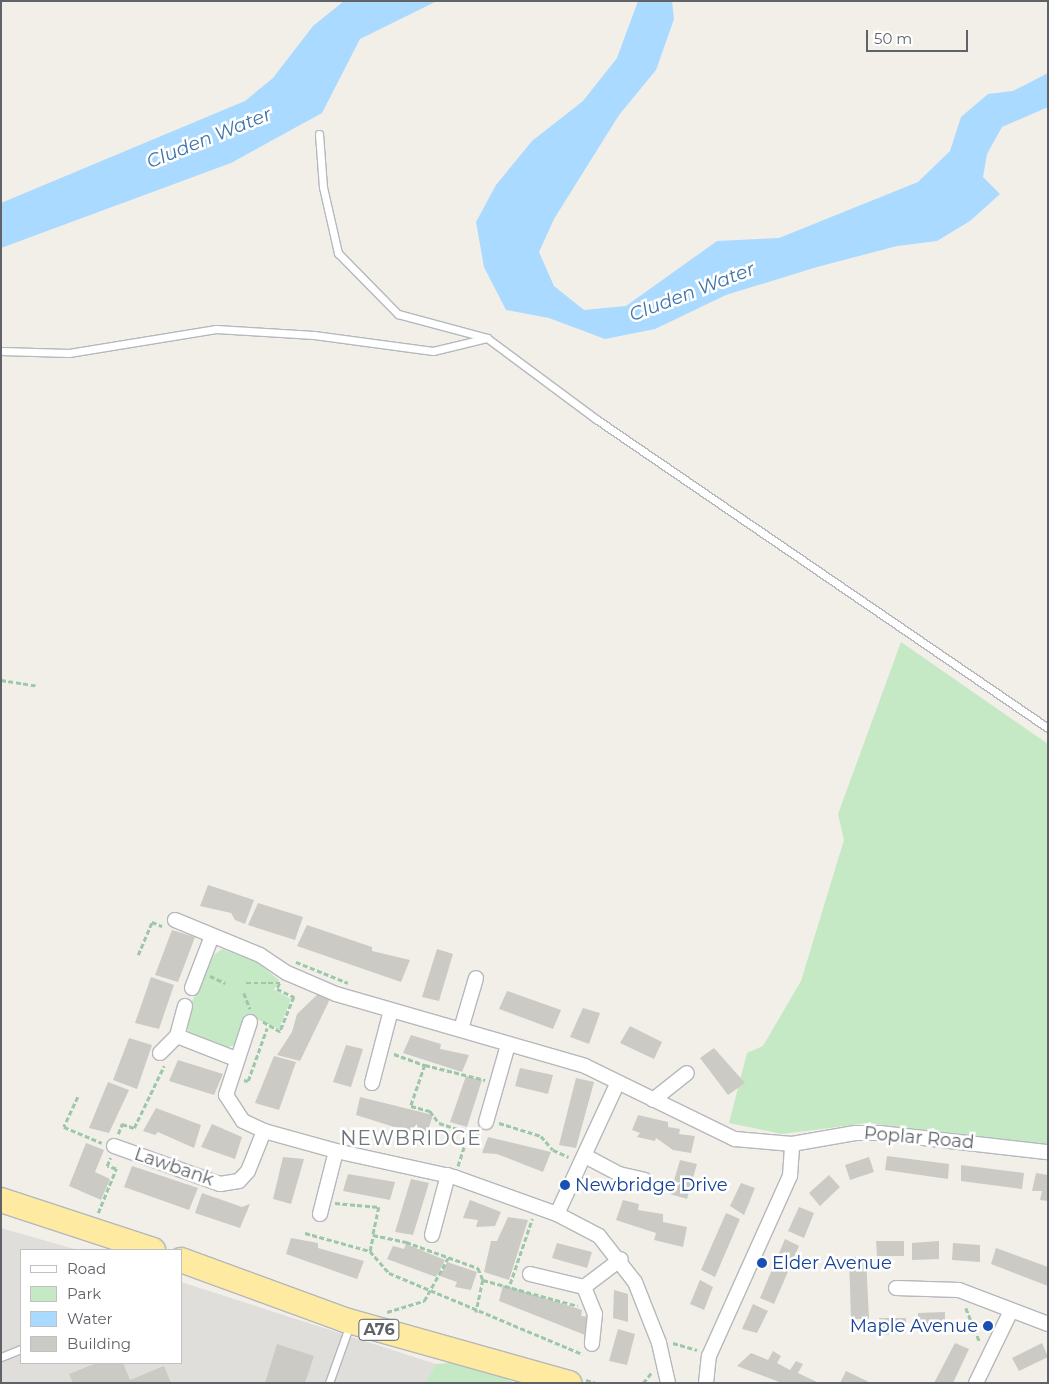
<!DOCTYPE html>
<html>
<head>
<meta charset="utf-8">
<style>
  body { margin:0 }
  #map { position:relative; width:1049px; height:1384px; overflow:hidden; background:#f1efe8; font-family:Montserrat,sans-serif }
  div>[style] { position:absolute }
  .industrial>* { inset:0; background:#e0deda }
  .green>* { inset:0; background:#c5e8c5 }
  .water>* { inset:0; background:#aadaff }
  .building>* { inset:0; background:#cccac5 }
  .path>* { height:2.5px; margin-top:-1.25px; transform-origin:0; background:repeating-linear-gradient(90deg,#9cc7a9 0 5px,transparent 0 7.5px) }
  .roads { filter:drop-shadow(1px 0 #b5b8bc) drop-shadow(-1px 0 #b5b8bc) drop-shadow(0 1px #b5b8bc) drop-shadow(0 -1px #b5b8bc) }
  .service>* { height:7px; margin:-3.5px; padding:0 3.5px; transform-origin:3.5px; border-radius:3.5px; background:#fff }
  .minor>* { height:14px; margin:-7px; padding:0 7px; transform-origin:7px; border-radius:7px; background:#fff }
  .trunk>* { height:24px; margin:-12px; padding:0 12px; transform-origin:12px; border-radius:12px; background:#feeaa1 }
  .dots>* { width:14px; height:14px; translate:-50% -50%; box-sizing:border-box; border:2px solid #fff; border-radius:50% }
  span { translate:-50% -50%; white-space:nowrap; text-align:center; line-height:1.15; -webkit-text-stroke:5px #fff; paint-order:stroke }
  .shield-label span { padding:1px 4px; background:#fff; border:1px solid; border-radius:4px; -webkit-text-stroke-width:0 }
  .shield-label { font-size:16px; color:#5f6368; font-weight:700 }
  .street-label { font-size:18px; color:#5f6368 }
  .transit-label { font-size:18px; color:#164399 }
  .left { translate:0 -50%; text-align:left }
  .right { translate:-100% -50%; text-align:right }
  .water-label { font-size:19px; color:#4174aa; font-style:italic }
  .quarter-label { font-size:20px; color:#70757a; letter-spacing:1px }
  .frame { position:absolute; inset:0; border:2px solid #5f6368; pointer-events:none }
  .legend { position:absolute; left:20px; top:1249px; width:162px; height:115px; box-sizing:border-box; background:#fff; border:1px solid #bfc1c3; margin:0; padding:6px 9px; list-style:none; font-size:15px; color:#5f6368 }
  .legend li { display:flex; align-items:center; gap:10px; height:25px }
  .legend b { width:25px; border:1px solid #bfc1c3 }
  .scale { position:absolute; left:866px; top:30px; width:102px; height:22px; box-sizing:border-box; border:2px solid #5f6368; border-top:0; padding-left:6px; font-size:15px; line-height:18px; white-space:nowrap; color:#5f6368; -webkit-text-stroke:4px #fff; paint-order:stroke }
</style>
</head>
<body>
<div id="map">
  <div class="industrial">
    <div style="clip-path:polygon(1px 1228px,78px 1250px,21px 1250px,21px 1363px,181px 1363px,181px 1282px,436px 1364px,425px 1383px,1px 1383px)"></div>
  </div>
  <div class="green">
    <div style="clip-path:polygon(901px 642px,1048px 744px,1048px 1145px,868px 1123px,782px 1134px,729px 1123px,747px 1053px,763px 1046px,801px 981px,844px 840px,838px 814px)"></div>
    <div style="clip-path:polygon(222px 949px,257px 962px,279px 980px,274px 990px,291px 999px,279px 1029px,245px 1014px,234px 1045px,223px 1049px,191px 1037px,183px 1021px,214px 955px)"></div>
    <div style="clip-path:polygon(451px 1363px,498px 1375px,515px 1383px,425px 1383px,436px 1364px)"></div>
  </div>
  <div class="water">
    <div style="clip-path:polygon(344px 1px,437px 1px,360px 39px,322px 113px,231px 163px,1px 248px,1px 203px,245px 101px,273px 78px,313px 26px)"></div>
    <div style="clip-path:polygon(638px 1px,672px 1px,674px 19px,656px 70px,619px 115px,554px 219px,539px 252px,554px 286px,584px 310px,626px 306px,717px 241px,779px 238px,918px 182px,950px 151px,961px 117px,988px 94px,1013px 91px,1048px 73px,1048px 107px,1002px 127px,987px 154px,983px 177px,1000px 194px,970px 221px,937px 241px,897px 246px,817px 267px,726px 295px,655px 329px,605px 339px,549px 318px,506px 310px,484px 267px,476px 222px,496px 185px,532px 141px,583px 101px,617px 58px)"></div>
  </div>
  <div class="building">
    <div style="clip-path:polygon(208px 885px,254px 900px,245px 924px,235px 920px,231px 913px,200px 906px)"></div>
    <div style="clip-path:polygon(258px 903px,303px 917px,295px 940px,248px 925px)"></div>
    <div style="clip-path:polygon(307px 925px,372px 947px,372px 951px,410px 960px,401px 982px,297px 946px)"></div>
    <div style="clip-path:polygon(172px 930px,195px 937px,178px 982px,155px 975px)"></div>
    <div style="clip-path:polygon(437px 949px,453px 954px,439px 1001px,422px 997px)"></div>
    <div style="clip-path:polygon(151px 977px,174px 985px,159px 1029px,135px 1023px)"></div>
    <div style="clip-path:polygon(507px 991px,561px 1010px,553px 1029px,499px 1009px)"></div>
    <div style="clip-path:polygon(319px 993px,331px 997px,300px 1061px,277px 1055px,292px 1032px,297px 1014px)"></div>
    <div style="clip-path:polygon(583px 1008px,600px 1013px,589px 1044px,570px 1037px)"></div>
    <div style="clip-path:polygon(630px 1026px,662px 1042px,654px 1059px,620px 1043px)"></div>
    <div style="clip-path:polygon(411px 1035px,441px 1044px,440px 1049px,469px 1055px,462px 1072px,403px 1053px)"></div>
    <div style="clip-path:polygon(129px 1038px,152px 1045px,137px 1089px,113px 1080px)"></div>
    <div style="clip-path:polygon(346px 1045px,363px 1049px,351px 1087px,333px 1082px)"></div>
    <div style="clip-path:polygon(714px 1048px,745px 1083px,728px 1095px,700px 1058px)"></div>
    <div style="clip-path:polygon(274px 1056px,296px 1062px,279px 1110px,255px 1103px)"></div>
    <div style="clip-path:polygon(178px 1060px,223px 1074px,214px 1095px,169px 1081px)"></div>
    <div style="clip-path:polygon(520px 1068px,553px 1075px,548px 1094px,515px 1086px)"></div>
    <div style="clip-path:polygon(466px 1076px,482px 1080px,467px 1127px,450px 1122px)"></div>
    <div style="clip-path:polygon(576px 1078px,594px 1082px,576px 1148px,559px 1145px)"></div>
    <div style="clip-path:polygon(108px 1082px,129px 1090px,109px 1133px,89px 1128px)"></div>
    <div style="clip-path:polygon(360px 1097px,433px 1115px,427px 1133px,414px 1128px,410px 1132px,356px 1115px)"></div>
    <div style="clip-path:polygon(156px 1108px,201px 1125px,194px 1148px,158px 1132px,155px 1135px,143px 1131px)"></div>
    <div style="clip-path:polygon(638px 1115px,668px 1122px,668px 1127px,680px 1129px,679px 1134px,695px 1136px,691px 1153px,673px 1150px,656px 1138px,655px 1141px,637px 1137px,640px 1133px,632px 1130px)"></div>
    <div style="clip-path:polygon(212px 1124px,242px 1137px,235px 1159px,201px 1147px)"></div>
    <div style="clip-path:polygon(488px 1137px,551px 1152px,543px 1172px,497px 1154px,482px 1153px)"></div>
    <div style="clip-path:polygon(86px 1143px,104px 1150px,95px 1172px,110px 1179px,101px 1200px,69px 1186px)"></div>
    <div style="clip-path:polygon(887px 1156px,949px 1164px,948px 1179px,885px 1170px)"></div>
    <div style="clip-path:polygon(283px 1157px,304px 1159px,291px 1204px,273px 1199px)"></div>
    <div style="clip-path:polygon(869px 1157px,874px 1172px,850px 1180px,845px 1165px)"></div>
    <div style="clip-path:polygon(680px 1160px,697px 1164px,687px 1199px,670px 1194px)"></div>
    <div style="clip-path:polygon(961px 1165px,1024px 1173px,1022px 1189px,961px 1181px)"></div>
    <div style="clip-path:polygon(132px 1166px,198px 1188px,189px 1210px,124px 1187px)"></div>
    <div style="clip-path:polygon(1036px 1173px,1048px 1175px,1048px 1201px,1040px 1200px,1042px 1191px,1032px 1191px)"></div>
    <div style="clip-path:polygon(348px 1174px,395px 1182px,390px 1200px,343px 1191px)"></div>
    <div style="clip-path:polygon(829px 1175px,840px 1187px,820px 1206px,809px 1193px)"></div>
    <div style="clip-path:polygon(411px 1179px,429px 1183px,413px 1235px,395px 1232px)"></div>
    <div style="clip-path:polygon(741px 1183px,755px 1188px,744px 1215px,730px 1206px)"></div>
    <div style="clip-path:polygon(202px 1193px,242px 1207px,250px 1204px,240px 1228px,195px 1213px)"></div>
    <div style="clip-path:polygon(470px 1200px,501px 1212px,495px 1226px,476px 1227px,478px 1220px,463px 1218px)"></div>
    <div style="clip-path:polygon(623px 1200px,639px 1204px,638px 1210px,663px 1214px,663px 1222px,687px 1227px,683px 1247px,654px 1240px,656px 1233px,616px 1220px)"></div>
    <div style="clip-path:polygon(799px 1207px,814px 1213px,804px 1238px,788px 1231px)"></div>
    <div style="clip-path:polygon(726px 1213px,740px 1219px,715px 1277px,701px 1270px)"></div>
    <div style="clip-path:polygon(508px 1217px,528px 1220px,509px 1280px,484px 1272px,491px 1241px,497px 1241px)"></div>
    <div style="clip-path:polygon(291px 1238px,318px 1243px,318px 1248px,364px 1261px,357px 1279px,286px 1254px)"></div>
    <div style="clip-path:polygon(785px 1239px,799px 1246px,774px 1304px,760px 1298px)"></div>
    <div style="clip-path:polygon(876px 1241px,904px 1241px,904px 1256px,877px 1256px)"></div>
    <div style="clip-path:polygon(939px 1241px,939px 1259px,912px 1260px,912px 1243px)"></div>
    <div style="clip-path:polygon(557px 1243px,592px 1252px,587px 1268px,552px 1258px)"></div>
    <div style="clip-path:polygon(953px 1243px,980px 1245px,980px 1262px,952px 1260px)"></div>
    <div style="clip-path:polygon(406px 1244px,445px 1260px,436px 1277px,387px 1259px,393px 1246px,404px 1249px)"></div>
    <div style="clip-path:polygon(996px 1248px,1048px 1267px,1048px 1286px,991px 1264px)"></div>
    <div style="clip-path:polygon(849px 1257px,866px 1257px,869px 1319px,851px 1319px)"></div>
    <div style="clip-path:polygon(447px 1262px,477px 1272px,471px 1290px,455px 1287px,457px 1282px,440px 1276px)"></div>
    <div style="clip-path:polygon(700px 1280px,713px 1287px,704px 1310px,690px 1304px)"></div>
    <div style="clip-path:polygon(503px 1285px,582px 1310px,581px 1316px,591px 1317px,585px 1335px,499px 1301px)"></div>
    <div style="clip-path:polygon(614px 1290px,628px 1294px,628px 1322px,613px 1318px)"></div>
    <div style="clip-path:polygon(753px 1304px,768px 1311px,757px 1333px,742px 1329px)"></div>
    <div style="clip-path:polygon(945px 1312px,945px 1328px,919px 1328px,918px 1313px)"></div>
    <div style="clip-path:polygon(879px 1318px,906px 1318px,906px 1333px,879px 1335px)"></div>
    <div style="clip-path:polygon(618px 1329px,635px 1334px,627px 1365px,609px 1361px)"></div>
    <div style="clip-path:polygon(955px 1343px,969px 1349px,953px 1383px,934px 1383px)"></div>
    <div style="clip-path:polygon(1042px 1343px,1048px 1357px,1019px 1371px,1012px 1358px)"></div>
    <div style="clip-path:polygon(277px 1344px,314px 1356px,305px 1383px,265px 1383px)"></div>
    <div style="clip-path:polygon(773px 1351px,781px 1356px,777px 1363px,790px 1370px,796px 1361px,803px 1364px,798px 1373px,819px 1383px,782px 1383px,737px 1366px,751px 1353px,768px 1360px)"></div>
    <div style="clip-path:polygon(97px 1363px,123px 1363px,130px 1380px,164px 1366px,171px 1383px,73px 1383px,69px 1374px)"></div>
    <div style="clip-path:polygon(846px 1371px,871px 1383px,840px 1383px)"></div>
  </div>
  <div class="path">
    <div style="left:1px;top:680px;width:36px;rotate:9deg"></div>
    <div style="left:138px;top:955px;width:36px;rotate:-67deg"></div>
    <div style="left:152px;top:922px;width:11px;rotate:22deg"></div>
    <div style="left:296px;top:962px;width:56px;rotate:22deg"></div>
    <div style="left:210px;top:976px;width:17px;rotate:25deg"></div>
    <div style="left:246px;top:983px;width:34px"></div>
    <div style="left:280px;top:983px;width:7px;rotate:117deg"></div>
    <div style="left:277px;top:989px;width:19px;rotate:25deg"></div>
    <div style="left:294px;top:997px;width:38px;rotate:112deg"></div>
    <div style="left:280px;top:1032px;width:20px;rotate:-150deg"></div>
    <div style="left:244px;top:993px;width:17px;rotate:69deg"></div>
    <div style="left:394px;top:1054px;width:33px;rotate:20deg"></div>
    <div style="left:425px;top:1065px;width:43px;rotate:108.9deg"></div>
    <div style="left:411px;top:1106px;width:20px;rotate:15deg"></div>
    <div style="left:430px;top:1111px;width:15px;rotate:53deg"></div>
    <div style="left:439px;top:1123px;width:32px;rotate:18deg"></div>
    <div style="left:469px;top:1133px;width:35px;rotate:108deg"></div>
    <div style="left:425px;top:1065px;width:62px;rotate:14deg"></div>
    <div style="left:244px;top:1080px;width:4px;rotate:14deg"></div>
    <div style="left:248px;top:1081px;width:56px;rotate:-70.3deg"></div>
    <div style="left:78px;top:1097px;width:33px;rotate:115deg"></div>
    <div style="left:64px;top:1127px;width:41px;rotate:22.8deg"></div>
    <div style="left:499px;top:1123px;width:44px;rotate:17.2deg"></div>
    <div style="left:541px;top:1136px;width:18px;rotate:49deg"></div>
    <div style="left:553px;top:1150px;width:17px;rotate:24deg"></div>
    <div style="left:469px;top:1133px;width:11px;rotate:10deg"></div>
    <div style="left:118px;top:1134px;width:11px;rotate:-68deg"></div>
    <div style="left:122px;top:1124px;width:13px;rotate:18deg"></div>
    <div style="left:134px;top:1128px;width:69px;rotate:-64.2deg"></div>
    <div style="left:335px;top:1203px;width:44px;rotate:5.2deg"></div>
    <div style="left:379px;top:1207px;width:29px;rotate:102deg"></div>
    <div style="left:373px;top:1235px;width:34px;rotate:12deg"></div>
    <div style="left:406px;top:1242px;width:77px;rotate:19.9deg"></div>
    <div style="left:478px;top:1268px;width:13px;rotate:67deg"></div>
    <div style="left:483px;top:1280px;width:33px;rotate:102deg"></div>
    <div style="left:98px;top:1213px;width:48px;rotate:-67.8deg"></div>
    <div style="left:116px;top:1169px;width:9px;rotate:-162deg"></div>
    <div style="left:107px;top:1166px;width:9px;rotate:-69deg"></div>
    <div style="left:305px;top:1233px;width:67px;rotate:15.5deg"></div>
    <div style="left:370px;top:1251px;width:29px;rotate:49deg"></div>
    <div style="left:389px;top:1273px;width:210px;rotate:22.7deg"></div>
    <div style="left:370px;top:1251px;width:16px;rotate:-79deg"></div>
    <div style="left:483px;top:1280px;width:98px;rotate:15.3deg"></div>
    <div style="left:510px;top:1284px;width:69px;rotate:-71.3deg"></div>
    <div style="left:966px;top:1308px;width:37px;rotate:68deg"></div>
    <div style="left:387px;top:1312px;width:39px;rotate:-17deg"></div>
    <div style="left:424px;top:1301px;width:49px;rotate:-60.8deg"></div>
    <div style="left:673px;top:1343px;width:25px;rotate:16deg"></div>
    <div style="left:586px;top:1380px;width:10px;rotate:17deg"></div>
    <div style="left:643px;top:1383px;width:14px;rotate:-51deg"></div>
  </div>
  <div class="roads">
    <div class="service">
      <div style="left:319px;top:134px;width:53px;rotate:85.7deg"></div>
      <div style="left:323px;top:187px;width:68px;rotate:77.2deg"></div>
      <div style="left:338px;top:253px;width:86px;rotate:45.5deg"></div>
      <div style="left:398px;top:314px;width:92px;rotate:15.1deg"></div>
      <div style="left:487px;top:338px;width:136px;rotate:36.6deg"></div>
      <div style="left:596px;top:419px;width:548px;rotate:34.36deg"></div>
      <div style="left:1px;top:351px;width:68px;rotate:1.7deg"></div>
      <div style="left:69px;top:353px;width:149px;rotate:-9.3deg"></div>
      <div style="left:216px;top:329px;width:98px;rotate:3.5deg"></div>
      <div style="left:314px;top:335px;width:120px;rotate:7.7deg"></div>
      <div style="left:433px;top:351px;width:56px;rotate:-13.5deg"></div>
      <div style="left:1px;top:1357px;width:22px;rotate:-22deg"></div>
      <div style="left:329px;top:1383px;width:63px;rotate:-70.4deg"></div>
    </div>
    <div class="minor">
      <div style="left:175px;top:920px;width:92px;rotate:22.4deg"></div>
      <div style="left:260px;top:955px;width:32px;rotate:34deg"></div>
      <div style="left:287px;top:973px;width:53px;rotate:23.2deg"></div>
      <div style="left:336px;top:994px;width:259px;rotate:16.1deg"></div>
      <div style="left:585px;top:1066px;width:167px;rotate:26deg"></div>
      <div style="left:735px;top:1139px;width:57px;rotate:5deg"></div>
      <div style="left:792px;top:1144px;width:64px;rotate:-9.9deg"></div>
      <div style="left:855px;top:1133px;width:25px"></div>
      <div style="left:880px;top:1133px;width:169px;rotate:6.5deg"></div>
      <div style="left:192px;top:988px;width:56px;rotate:-69deg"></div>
      <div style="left:250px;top:1022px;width:77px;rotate:108.2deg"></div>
      <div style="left:226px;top:1095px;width:31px;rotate:57deg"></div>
      <div style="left:243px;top:1121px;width:23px;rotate:25deg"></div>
      <div style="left:264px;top:1131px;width:75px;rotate:15.5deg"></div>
      <div style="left:336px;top:1151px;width:121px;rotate:12.4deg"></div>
      <div style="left:454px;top:1177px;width:109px;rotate:19.8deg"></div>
      <div style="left:557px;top:1214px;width:47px;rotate:27.6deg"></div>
      <div style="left:599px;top:1236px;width:58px;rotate:52deg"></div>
      <div style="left:635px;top:1282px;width:66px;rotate:68.5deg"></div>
      <div style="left:659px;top:1343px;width:41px;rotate:77.3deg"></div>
      <div style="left:461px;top:1029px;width:53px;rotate:-73.6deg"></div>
      <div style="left:177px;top:1036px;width:63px;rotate:21.3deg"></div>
      <div style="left:160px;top:1053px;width:24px;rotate:-45deg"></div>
      <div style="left:177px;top:1036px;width:31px;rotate:-75deg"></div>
      <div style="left:372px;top:1083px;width:75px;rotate:-75.4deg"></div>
      <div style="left:653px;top:1100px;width:43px;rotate:-38.5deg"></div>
      <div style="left:486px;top:1122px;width:80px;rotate:-74.1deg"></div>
      <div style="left:114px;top:1146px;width:113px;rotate:19.7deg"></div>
      <div style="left:220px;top:1184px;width:19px;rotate:-9deg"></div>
      <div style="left:239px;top:1181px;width:13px;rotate:-48deg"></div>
      <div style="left:248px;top:1171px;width:43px;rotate:-68.2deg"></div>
      <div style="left:587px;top:1157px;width:36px;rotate:28deg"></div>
      <div style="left:619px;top:1174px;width:26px;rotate:13deg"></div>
      <div style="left:320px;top:1214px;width:65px;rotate:-75.7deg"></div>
      <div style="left:557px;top:1214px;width:145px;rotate:-65.2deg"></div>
      <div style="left:432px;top:1235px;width:62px;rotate:-75.1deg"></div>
      <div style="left:530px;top:1274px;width:56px;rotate:13.5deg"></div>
      <div style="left:584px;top:1287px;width:29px;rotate:68deg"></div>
      <div style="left:595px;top:1314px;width:30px;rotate:96deg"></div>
      <div style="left:584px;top:1287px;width:46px;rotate:-37.1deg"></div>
      <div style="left:896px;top:1288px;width:63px;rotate:1.8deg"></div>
      <div style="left:959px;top:1290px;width:95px;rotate:20.9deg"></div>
      <div style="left:706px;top:1383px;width:27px;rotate:-84deg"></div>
      <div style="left:709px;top:1356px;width:197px;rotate:-65.8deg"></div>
      <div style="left:790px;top:1176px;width:32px;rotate:-86deg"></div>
      <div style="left:976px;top:1383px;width:80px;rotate:-64.1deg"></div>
    </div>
    <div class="trunk">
      <div style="left:1px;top:1200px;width:160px;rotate:18.2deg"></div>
      <div style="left:181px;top:1260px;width:175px;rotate:20.1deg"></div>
      <div style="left:345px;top:1320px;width:233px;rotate:15.7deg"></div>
    </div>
  </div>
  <div class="dots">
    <div style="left:565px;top:1185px;background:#1a4fb4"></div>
    <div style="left:762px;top:1263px;background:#1a4fb4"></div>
    <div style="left:988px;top:1326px;background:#1a4fb4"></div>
  </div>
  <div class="shield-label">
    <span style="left:379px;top:1330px">A76</span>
  </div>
  <div class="street-label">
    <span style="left:919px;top:1138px;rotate:5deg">Poplar Road</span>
    <span style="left:174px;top:1167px;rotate:19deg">Lawbank</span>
  </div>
  <div class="transit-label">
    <span class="left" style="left:575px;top:1185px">Newbridge Drive</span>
    <span class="left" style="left:772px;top:1263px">Elder Avenue</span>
    <span class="right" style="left:978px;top:1326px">Maple Avenue</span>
  </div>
  <div class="water-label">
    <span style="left:209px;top:138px;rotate:-22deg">Cluden Water</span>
    <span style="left:692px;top:292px;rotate:-21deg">Cluden Water</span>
  </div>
  <div class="quarter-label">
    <span style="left:411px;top:1138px">NEWBRIDGE</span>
  </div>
  <div class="frame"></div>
  <ul class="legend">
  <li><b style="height:6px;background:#fff"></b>Road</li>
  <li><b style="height:14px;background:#c5e8c5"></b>Park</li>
  <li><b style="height:14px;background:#aadaff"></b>Water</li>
  <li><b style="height:14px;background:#cccac5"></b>Building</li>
  </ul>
  <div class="scale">50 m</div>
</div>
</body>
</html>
